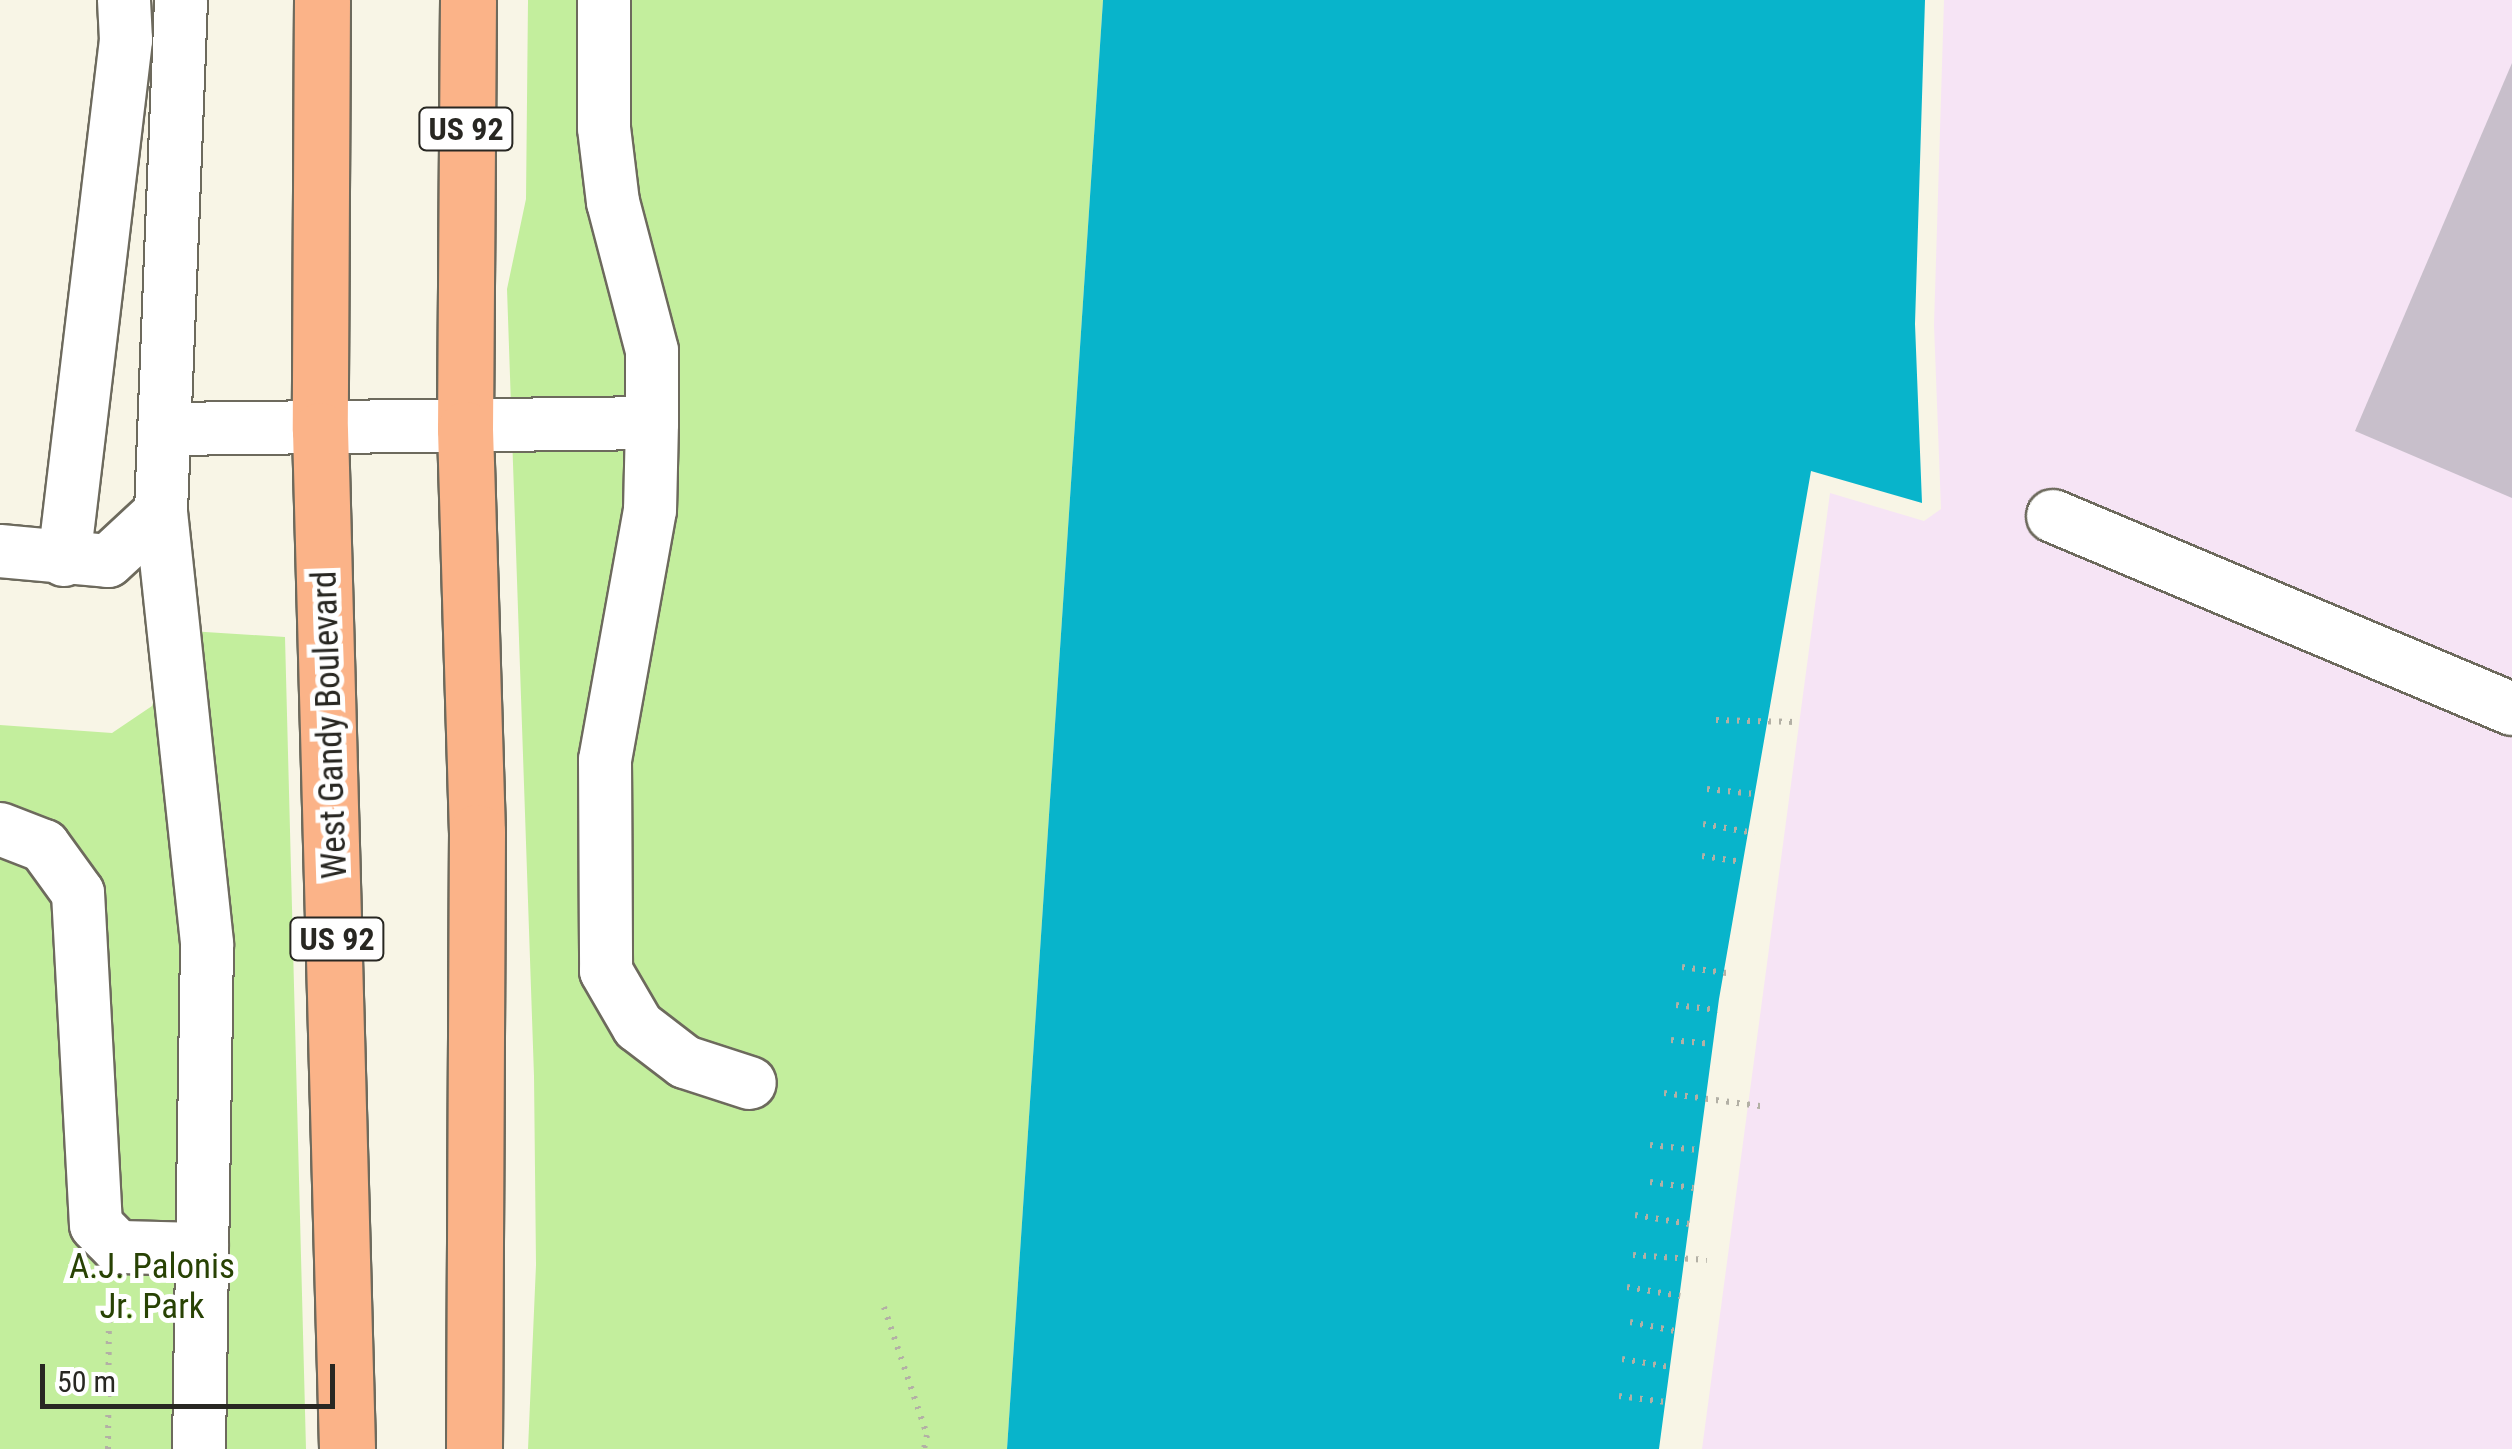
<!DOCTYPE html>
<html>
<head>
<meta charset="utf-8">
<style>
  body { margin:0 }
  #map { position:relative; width:2512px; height:1449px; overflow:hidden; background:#f8f5e6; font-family:"Roboto Condensed",sans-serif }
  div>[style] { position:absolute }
  .industrial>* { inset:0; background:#f6e4f5 }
  .green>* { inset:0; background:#c3ee9d }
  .water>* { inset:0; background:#08b4cb }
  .building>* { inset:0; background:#c8bfcb }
  .path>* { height:6px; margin-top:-3px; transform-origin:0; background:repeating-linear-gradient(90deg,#b3b0a5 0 2.5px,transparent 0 10.5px) }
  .roads { filter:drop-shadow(2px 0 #6d6a5d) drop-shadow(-2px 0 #6d6a5d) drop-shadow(0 2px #6d6a5d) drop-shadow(0 -2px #6d6a5d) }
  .minor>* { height:52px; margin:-26px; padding:0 26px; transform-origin:26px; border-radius:26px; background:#fff }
  .highway>* { height:55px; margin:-27.5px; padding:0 27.5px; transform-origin:27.5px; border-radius:27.5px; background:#fbb388 }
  span { translate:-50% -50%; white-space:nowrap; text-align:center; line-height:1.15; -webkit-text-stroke:10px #fff; paint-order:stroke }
  .shield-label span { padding:2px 8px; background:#fff; border:2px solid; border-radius:8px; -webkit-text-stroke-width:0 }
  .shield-label { font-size:32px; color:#282722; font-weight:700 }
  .street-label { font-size:35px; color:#282722 }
  .park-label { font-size:35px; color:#284204 }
  .scale { position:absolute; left:40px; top:1364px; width:295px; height:45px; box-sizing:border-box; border:5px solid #282722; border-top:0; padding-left:12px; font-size:30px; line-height:35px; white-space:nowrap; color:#282722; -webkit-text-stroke:8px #fff; paint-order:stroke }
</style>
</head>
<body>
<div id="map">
  <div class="industrial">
    <div style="clip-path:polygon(1944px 0,2512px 0,2512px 1449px,1702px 1449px,1830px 493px,1924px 521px,1941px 509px,1934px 325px)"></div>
  </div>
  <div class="green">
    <div style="clip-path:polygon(528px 0,1103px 0,1007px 1449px,528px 1449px,536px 1265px,534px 1076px,507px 289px,526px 199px)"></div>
    <div style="clip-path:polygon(174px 630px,285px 637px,306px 1449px,0 1449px,0 725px,112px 733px,152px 706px)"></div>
  </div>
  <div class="water">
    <div style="clip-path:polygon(1103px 0,1925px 0,1915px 324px,1922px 503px,1811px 471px,1719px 999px,1659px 1449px,1007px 1449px)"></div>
  </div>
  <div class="building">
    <div style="clip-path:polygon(2512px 63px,2512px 498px,2355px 431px)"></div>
  </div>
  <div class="path">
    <div style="left:1716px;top:720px;width:79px;rotate:1.5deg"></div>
    <div style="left:1707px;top:789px;width:48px;rotate:5.9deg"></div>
    <div style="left:1703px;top:824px;width:52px;rotate:10deg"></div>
    <div style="left:1702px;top:856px;width:41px;rotate:8.3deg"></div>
    <div style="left:1682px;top:967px;width:45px;rotate:7.6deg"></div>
    <div style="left:1676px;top:1005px;width:42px;rotate:6.8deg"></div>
    <div style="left:1671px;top:1040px;width:42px;rotate:5.4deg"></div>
    <div style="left:1664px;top:1093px;width:104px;rotate:7.7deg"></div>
    <div style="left:1650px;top:1145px;width:49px;rotate:5.8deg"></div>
    <div style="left:1650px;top:1182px;width:44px;rotate:7.8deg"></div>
    <div style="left:1635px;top:1215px;width:55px;rotate:9.5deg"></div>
    <div style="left:1633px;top:1255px;width:74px;rotate:3.9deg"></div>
    <div style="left:1627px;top:1287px;width:54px;rotate:9.6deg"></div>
    <div style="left:884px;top:1307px;width:135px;rotate:71.4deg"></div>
    <div style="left:927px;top:1435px;width:14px;rotate:102deg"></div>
    <div style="left:1630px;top:1322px;width:46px;rotate:11.3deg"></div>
    <div style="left:1622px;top:1359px;width:49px;rotate:9.5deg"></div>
    <div style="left:1619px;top:1396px;width:47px;rotate:7.3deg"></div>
    <div style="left:108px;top:1449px;width:159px;rotate:-89.6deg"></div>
  </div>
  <div class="roads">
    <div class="minor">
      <div style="left:181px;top:0;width:512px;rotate:92.24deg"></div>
      <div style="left:161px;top:512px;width:434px;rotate:83.9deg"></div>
      <div style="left:207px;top:944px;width:505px;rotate:90.91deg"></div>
      <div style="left:604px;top:0;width:128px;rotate:90deg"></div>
      <div style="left:604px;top:128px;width:75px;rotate:83.1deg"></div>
      <div style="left:613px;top:202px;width:154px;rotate:75.3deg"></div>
      <div style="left:652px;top:351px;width:72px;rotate:90deg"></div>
      <div style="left:652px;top:423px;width:87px;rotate:91.3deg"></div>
      <div style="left:650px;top:510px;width:254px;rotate:100.2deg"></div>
      <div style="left:605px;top:760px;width:211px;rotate:89.7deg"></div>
      <div style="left:606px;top:971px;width:64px;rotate:59.8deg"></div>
      <div style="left:638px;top:1026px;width:59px;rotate:37.5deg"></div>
      <div style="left:685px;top:1062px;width:68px;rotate:17.9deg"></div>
      <div style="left:166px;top:429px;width:486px;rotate:-0.7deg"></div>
      <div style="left:2053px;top:516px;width:498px;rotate:22.8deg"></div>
      <div style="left:0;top:551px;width:108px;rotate:5.3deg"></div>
      <div style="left:108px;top:561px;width:72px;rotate:-42.8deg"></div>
      <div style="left:64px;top:560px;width:524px;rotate:-83.2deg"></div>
      <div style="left:126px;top:40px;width:40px;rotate:-92.9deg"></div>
      <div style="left:0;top:829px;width:47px;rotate:21.1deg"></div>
      <div style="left:44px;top:846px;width:58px;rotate:54.1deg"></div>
      <div style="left:78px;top:893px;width:332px;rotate:86.9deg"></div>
      <div style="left:96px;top:1225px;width:31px;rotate:45deg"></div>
      <div style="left:118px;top:1247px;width:84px;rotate:1.4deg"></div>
    </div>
    <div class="highway">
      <div style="left:322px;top:0;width:430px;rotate:90.3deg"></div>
      <div style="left:320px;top:430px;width:1019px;rotate:88.48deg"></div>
      <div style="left:468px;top:0;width:429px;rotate:90.4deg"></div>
      <div style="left:465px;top:429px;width:403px;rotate:88.3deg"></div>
      <div style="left:477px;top:832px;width:617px;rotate:90.28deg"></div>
    </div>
  </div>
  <div class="shield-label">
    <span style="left:466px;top:129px">US 92</span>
    <span style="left:337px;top:939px">US 92</span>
  </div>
  <div class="street-label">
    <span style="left:330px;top:725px;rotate:-92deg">West Gandy Boulevard</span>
  </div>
  <div class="park-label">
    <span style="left:152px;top:1287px">A.J. Palonis<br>Jr. Park</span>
  </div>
  <div class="scale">50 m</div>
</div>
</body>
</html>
